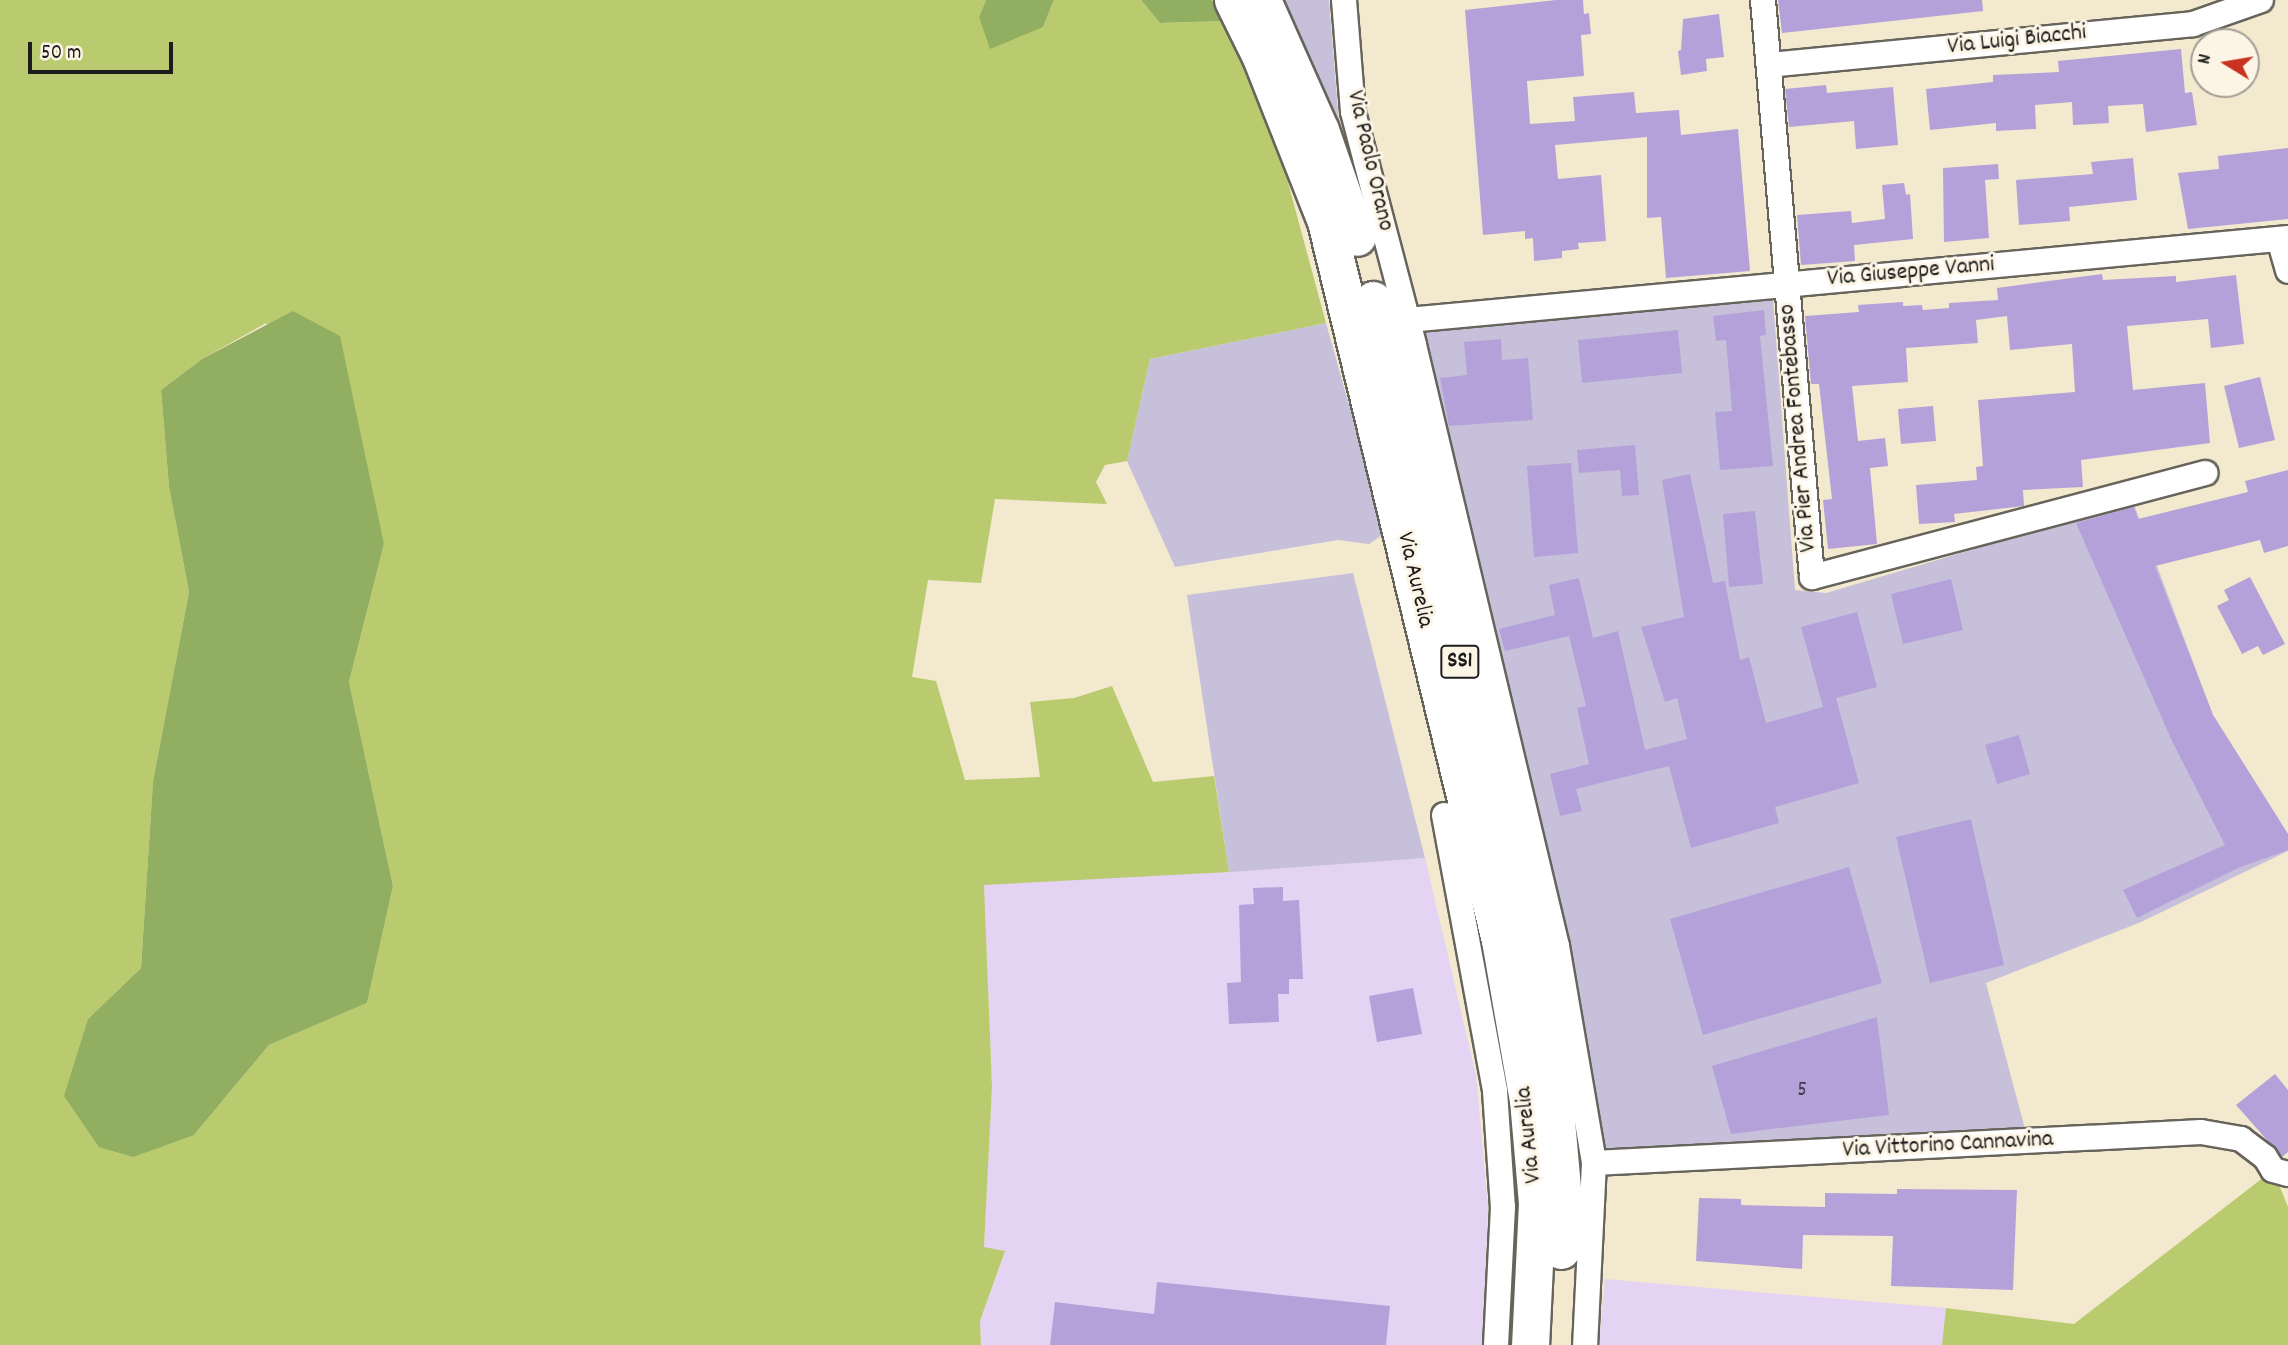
<!DOCTYPE html>
<html>
<head>
<meta charset="utf-8">
<style>
  body { margin:0 }
  #map { position:relative; width:2288px; height:1345px; overflow:hidden; background:#f3e9cf; font-family:Dekko,sans-serif }
  div>[style] { position:absolute }
  .built>* { inset:0; background:#e4d3f2 }
  .industrial>* { inset:0; background:#c6c0da }
  .green>* { inset:0; background:#b9cb6e }
  .forest>* { inset:0; background:#92af61 }
  .building>* { inset:0; background:#b5a1d9 }
  .roads { filter:drop-shadow(2px 0 #67645b) drop-shadow(-2px 0 #67645b) drop-shadow(0 2px #67645b) drop-shadow(0 -2px #67645b) }
  .minor>* { height:24px; margin:-12px; padding:0 12px; transform-origin:12px; border-radius:12px; background:#fff }
  .highway>* { height:37px; margin:-18.5px; padding:0 18.5px; transform-origin:18.5px; border-radius:18.5px; background:#fff }
  span { translate:-50% -50%; white-space:nowrap; text-align:center; line-height:1.15; -webkit-text-stroke:6px #fcf5e5; paint-order:stroke }
  .number-label { font-size:21px; color:#423d4b }
  .number-label span { -webkit-text-stroke-width:0 }
  .shield-label span { padding:2px 5px; background:#fcf5e5; border:2px solid; border-radius:5px; -webkit-text-stroke-width:0 }
  .shield-label { font-size:23px; color:#1c1c1c; font-weight:700 }
  .street-label { font-size:24px; color:#1c1c1c }
  .north { position:absolute; left:2190px; top:28px; width:70px; height:70px; box-sizing:border-box; background:#fcf5e5; border:2px solid #a29e95; border-radius:50%; rotate:281deg; font-size:19px; font-weight:700; line-height:28px; text-align:center; color:#1c1c1c }
  .north::after { content:''; display:block; margin:auto; width:24px; height:32px; background:#c8321e; clip-path:polygon(50% 0,100% 100%,50% 72%,0 100%) }
  .scale { position:absolute; left:28px; top:42px; width:145px; height:32px; box-sizing:border-box; border:4px solid #1c1c1c; border-top:0; padding-left:9px; font-size:21px; line-height:24px; white-space:nowrap; color:#1c1c1c; -webkit-text-stroke:5px #fcf5e5; paint-order:stroke }
</style>
</head>
<body>
<div id="map">
  <div class="built">
    <div style="clip-path:polygon(1425px 858px,1476px 1075px,1488px 1206px,1483px 1345px,981px 1345px,980px 1321px,1005px 1252px,984px 1248px,992px 1087px,984px 884px)"></div>
    <div style="clip-path:polygon(1605px 1279px,1946px 1308px,1944px 1345px,1599px 1345px)"></div>
  </div>
  <div class="industrial">
    <div style="clip-path:polygon(1279px 0,1329px 0,1339px 124px)"></div>
    <div style="clip-path:polygon(1773px 300px,1795px 590px,1826px 593px,2133px 502px,2213px 715px,2288px 834px,2288px 851px,2141px 922px,1986px 983px,2025px 1129px,1603px 1149px,1414px 345px,1423px 331px)"></div>
    <div style="clip-path:polygon(1326px 323px,1385px 533px,1369px 544px,1338px 540px,1175px 567px,1127px 461px,1150px 359px)"></div>
    <div style="clip-path:polygon(1353px 573px,1425px 858px,1229px 872px,1187px 595px)"></div>
  </div>
  <div class="green">
    <div style="clip-path:polygon(evenodd,0 0,986px 0,979px 17px,1043px 27px,1054px 0,1141px 0,1160px 23px,1225px 21px,1280px 153px,1326px 323px,1150px 359px,1127px 461px,1105px 465px,1096px 482px,1107px 504px,995px 499px,981px 583px,928px 580px,912px 677px,936px 681px,965px 780px,1040px 777px,1030px 702px,1074px 698px,1112px 686px,1153px 782px,1214px 776px,1229px 872px,984px 885px,992px 1087px,984px 1247px,1005px 1251px,980px 1321px,981px 1345px,0 1345px,0 0,266px 323px,384px 544px,349px 682px,393px 886px,367px 1003px,269px 1045px,194px 1135px,88px 1019px,141px 968px,153px 781px,189px 592px,169px 487px,161px 390px,202px 359px,266px 323px)"></div>
    <div style="clip-path:polygon(2273px 1170px,2288px 1207px,2288px 1345px,1942px 1345px,1946px 1308px,2074px 1324px)"></div>
  </div>
  <div class="forest">
    <div style="clip-path:polygon(986px 0,1054px 0,1043px 27px,990px 49px,979px 17px)"></div>
    <div style="clip-path:polygon(1141px 0,1212px 0,1225px 21px,1160px 23px)"></div>
    <div style="clip-path:polygon(293px 311px,340px 336px,384px 544px,349px 682px,393px 886px,367px 1003px,269px 1045px,194px 1135px,133px 1157px,99px 1147px,64px 1096px,88px 1019px,141px 968px,153px 781px,189px 592px,169px 487px,161px 390px,202px 359px)"></div>
  </div>
  <div class="building">
    <div style="clip-path:polygon(1556px 0,1583px 0,1584px 14px,1589px 13px,1591px 34px,1581px 35px,1584px 76px,1527px 81px,1530px 124px,1575px 121px,1573px 97px,1634px 92px,1636px 113px,1679px 110px,1681px 135px,1738px 129px,1750px 271px,1666px 278px,1661px 217px,1647px 218px,1647px 137px,1555px 145px,1558px 179px,1601px 175px,1606px 241px,1578px 243px,1579px 249px,1562px 251px,1562px 258px,1534px 261px,1533px 238px,1525px 239px,1525px 231px,1483px 235px,1465px 10px)"></div>
    <div style="clip-path:polygon(1778px 0,1982px 0,1983px 11px,1782px 33px)"></div>
    <div style="clip-path:polygon(1719px 14px,1724px 57px,1706px 59px,1707px 71px,1681px 75px,1678px 51px,1681px 50px,1683px 19px)"></div>
    <div style="clip-path:polygon(2181px 49px,2185px 93px,2192px 92px,2197px 125px,2146px 132px,2143px 104px,2108px 106px,2109px 123px,2073px 125px,2072px 102px,2035px 105px,2036px 129px,1996px 131px,1996px 123px,1930px 130px,1926px 89px,1993px 82px,1993px 75px,2059px 72px,2058px 61px)"></div>
    <div style="clip-path:polygon(1826px 85px,1827px 93px,1893px 87px,1898px 145px,1856px 149px,1854px 121px,1789px 127px,1785px 89px)"></div>
    <div style="clip-path:polygon(2288px 148px,2288px 219px,2188px 229px,2178px 173px,2219px 169px,2218px 156px)"></div>
    <div style="clip-path:polygon(2133px 158px,2137px 200px,2069px 207px,2070px 221px,2019px 225px,2016px 180px,2093px 174px,2091px 162px)"></div>
    <div style="clip-path:polygon(1998px 164px,1999px 179px,1985px 180px,1989px 238px,1944px 242px,1943px 168px)"></div>
    <div style="clip-path:polygon(1904px 183px,1906px 195px,1910px 194px,1913px 239px,1854px 245px,1855px 261px,1801px 265px,1797px 215px,1851px 211px,1852px 223px,1885px 219px,1882px 185px)"></div>
    <div style="clip-path:polygon(2102px 274px,2103px 280px,2176px 276px,2176px 282px,2236px 275px,2244px 344px,2211px 348px,2208px 319px,2127px 326px,2133px 390px,2205px 383px,2210px 443px,2081px 460px,2083px 487px,2023px 490px,2024px 506px,1954px 514px,1955px 522px,1919px 524px,1916px 485px,1977px 480px,1976px 467px,1983px 466px,1978px 400px,2075px 392px,2072px 344px,2010px 350px,2007px 316px,1976px 320px,1978px 343px,1906px 348px,1908px 382px,1852px 386px,1858px 441px,1885px 438px,1888px 466px,1870px 468px,1877px 544px,1828px 549px,1823px 500px,1832px 499px,1819px 384px,1811px 384px,1805px 316px,1859px 312px,1858px 305px,1903px 302px,1903px 306px,1922px 305px,1923px 310px,1949px 308px,1949px 303px,1998px 300px,1997px 288px)"></div>
    <div style="clip-path:polygon(1764px 310px,1766px 335px,1760px 336px,1773px 466px,1720px 470px,1715px 412px,1732px 411px,1726px 340px,1716px 341px,1713px 316px)"></div>
    <div style="clip-path:polygon(1678px 330px,1682px 373px,1582px 383px,1578px 340px)"></div>
    <div style="clip-path:polygon(1501px 339px,1502px 360px,1528px 358px,1533px 420px,1449px 426px,1440px 378px,1467px 375px,1464px 342px)"></div>
    <div style="clip-path:polygon(2260px 377px,2275px 440px,2239px 448px,2224px 386px)"></div>
    <div style="clip-path:polygon(1933px 406px,1936px 441px,1901px 444px,1898px 409px)"></div>
    <div style="clip-path:polygon(1635px 445px,1639px 495px,1622px 496px,1620px 470px,1579px 473px,1577px 450px)"></div>
    <div style="clip-path:polygon(1571px 463px,1578px 553px,1534px 557px,1527px 466px)"></div>
    <div style="clip-path:polygon(2288px 470px,2288px 546px,2264px 553px,2260px 540px,2155px 566px,2213px 715px,2288px 834px,2288px 850px,2238px 868px,2137px 918px,2123px 890px,2225px 845px,2172px 741px,2076px 523px,2134px 507px,2138px 519px,2248px 492px,2245px 481px)"></div>
    <div style="clip-path:polygon(1690px 474px,1713px 583px,1725px 581px,1740px 660px,1749px 657px,1766px 723px,1823px 707px,1801px 627px,1857px 612px,1877px 687px,1836px 698px,1859px 783px,1775px 807px,1779px 823px,1691px 848px,1669px 766px,1576px 789px,1582px 811px,1560px 816px,1550px 774px,1589px 764px,1577px 708px,1586px 706px,1569px 636px,1505px 651px,1499px 629px,1555px 615px,1549px 585px,1579px 578px,1593px 638px,1618px 631px,1645px 750px,1687px 739px,1677px 698px,1665px 702px,1641px 627px,1684px 617px,1662px 480px)"></div>
    <div style="clip-path:polygon(1755px 511px,1763px 584px,1729px 587px,1723px 514px)"></div>
    <div style="clip-path:polygon(2250px 577px,2285px 644px,2263px 655px,2258px 646px,2242px 654px,2217px 606px,2229px 600px,2224px 590px)"></div>
    <div style="clip-path:polygon(1951px 579px,1963px 630px,1903px 644px,1891px 594px)"></div>
    <div style="clip-path:polygon(2019px 735px,2030px 774px,1997px 784px,1985px 745px)"></div>
    <div style="clip-path:polygon(1971px 819px,2004px 965px,1930px 983px,1896px 837px)"></div>
    <div style="clip-path:polygon(1849px 867px,1882px 983px,1703px 1035px,1670px 919px)"></div>
    <div style="clip-path:polygon(1283px 887px,1283px 901px,1299px 900px,1303px 979px,1289px 979px,1289px 994px,1278px 994px,1279px 1022px,1229px 1024px,1227px 983px,1241px 982px,1239px 905px,1254px 904px,1253px 888px)"></div>
    <div style="clip-path:polygon(1413px 988px,1422px 1034px,1377px 1042px,1369px 996px)"></div>
    <div style="clip-path:polygon(1877px 1017px,1889px 1115px,1731px 1134px,1712px 1066px)"></div>
    <div style="clip-path:polygon(2275px 1074px,2288px 1090px,2288px 1152px,2282px 1157px,2236px 1105px)"></div>
    <div style="clip-path:polygon(1897px 1189px,2017px 1190px,2013px 1290px,1891px 1286px,1893px 1236px,1803px 1235px,1802px 1269px,1696px 1261px,1699px 1198px,1741px 1199px,1741px 1205px,1825px 1207px,1825px 1193px,1897px 1194px)"></div>
    <div style="clip-path:polygon(1157px 1282px,1390px 1306px,1386px 1345px,1050px 1345px,1055px 1302px,1154px 1314px)"></div>
  </div>
  <div class="roads">
    <div class="minor">
      <div style="left:1344px;top:0;width:112px;rotate:85.4deg"></div>
      <div style="left:1353px;top:112px;width:241px;rotate:75.3deg"></div>
      <div style="left:1414px;top:345px;width:618px;rotate:76.62deg"></div>
      <div style="left:1557px;top:946px;width:220px;rotate:80.3deg"></div>
      <div style="left:1594px;top:1163px;width:182px;rotate:92.8deg"></div>
      <div style="left:1763px;top:0;width:579px;rotate:85.15deg"></div>
      <div style="left:1812px;top:577px;width:407px;rotate:-14.8deg"></div>
      <div style="left:1769px;top:65px;width:426px;rotate:-5.5deg"></div>
      <div style="left:2193px;top:24px;width:72px;rotate:-19.4deg"></div>
      <div style="left:2279px;top:239px;width:33px;rotate:74deg"></div>
      <div style="left:1408px;top:320px;width:884px;rotate:-5.32deg"></div>
      <div style="left:1444px;top:815px;width:281px;rotate:79.5deg"></div>
      <div style="left:1495px;top:1091px;width:116px;rotate:86.1deg"></div>
      <div style="left:1503px;top:1207px;width:138px;rotate:92.9deg"></div>
      <div style="left:1594px;top:1163px;width:608px;rotate:-2.92deg"></div>
      <div style="left:2201px;top:1132px;width:41px;rotate:9.9deg"></div>
      <div style="left:2241px;top:1139px;width:30px;rotate:37deg"></div>
      <div style="left:2265px;top:1157px;width:15px;rotate:58deg"></div>
      <div style="left:2273px;top:1170px;width:16px;rotate:15deg"></div>
    </div>
    <div class="highway">
      <div style="left:1233px;top:0;width:64px;rotate:63.8deg"></div>
      <div style="left:1261px;top:57px;width:176px;rotate:68.4deg"></div>
      <div style="left:1326px;top:221px;width:740px;rotate:76.4deg"></div>
      <div style="left:1500px;top:940px;width:162px;rotate:80.1deg"></div>
      <div style="left:1528px;top:1100px;width:103px;rotate:85deg"></div>
      <div style="left:1537px;top:1203px;width:142px;rotate:92.8deg"></div>
      <div style="left:1262px;top:0;width:142px;rotate:66deg"></div>
      <div style="left:1320px;top:130px;width:113px;rotate:70.9deg"></div>
      <div style="left:1373px;top:300px;width:651px;rotate:76.5deg"></div>
      <div style="left:1525px;top:933px;width:157px;rotate:79.7deg"></div>
      <div style="left:1553px;top:1087px;width:113px;rotate:84.9deg"></div>
      <div style="left:1563px;top:1200px;width:50px;rotate:92.3deg"></div>
    </div>
  </div>
  <div class="number-label">
    <span style="left:1802px;top:1091px">5</span>
  </div>
  <div class="shield-label">
    <span style="left:1460px;top:662px">SS1</span>
  </div>
  <div class="street-label">
    <span style="left:2017px;top:41px;rotate:-6deg">Via Luigi Biacchi</span>
    <span style="left:1369px;top:161px;rotate:77deg">Via Paolo Orano</span>
    <span style="left:1911px;top:273px;rotate:-5deg">Via Giuseppe Vanni</span>
    <span style="left:1799px;top:428px;rotate:-95deg">Via Pier Andrea Fontebasso</span>
    <span style="left:1414px;top:580px;rotate:77deg">Via Aurelia</span>
    <span style="left:1530px;top:1135px;rotate:-96deg">Via Aurelia</span>
    <span style="left:1948px;top:1146px;rotate:-3deg">Via Vittorino Cannavina</span>
  </div>
  <div class="north">N</div>
  <div class="scale">50 m</div>
</div>
</body>
</html>
